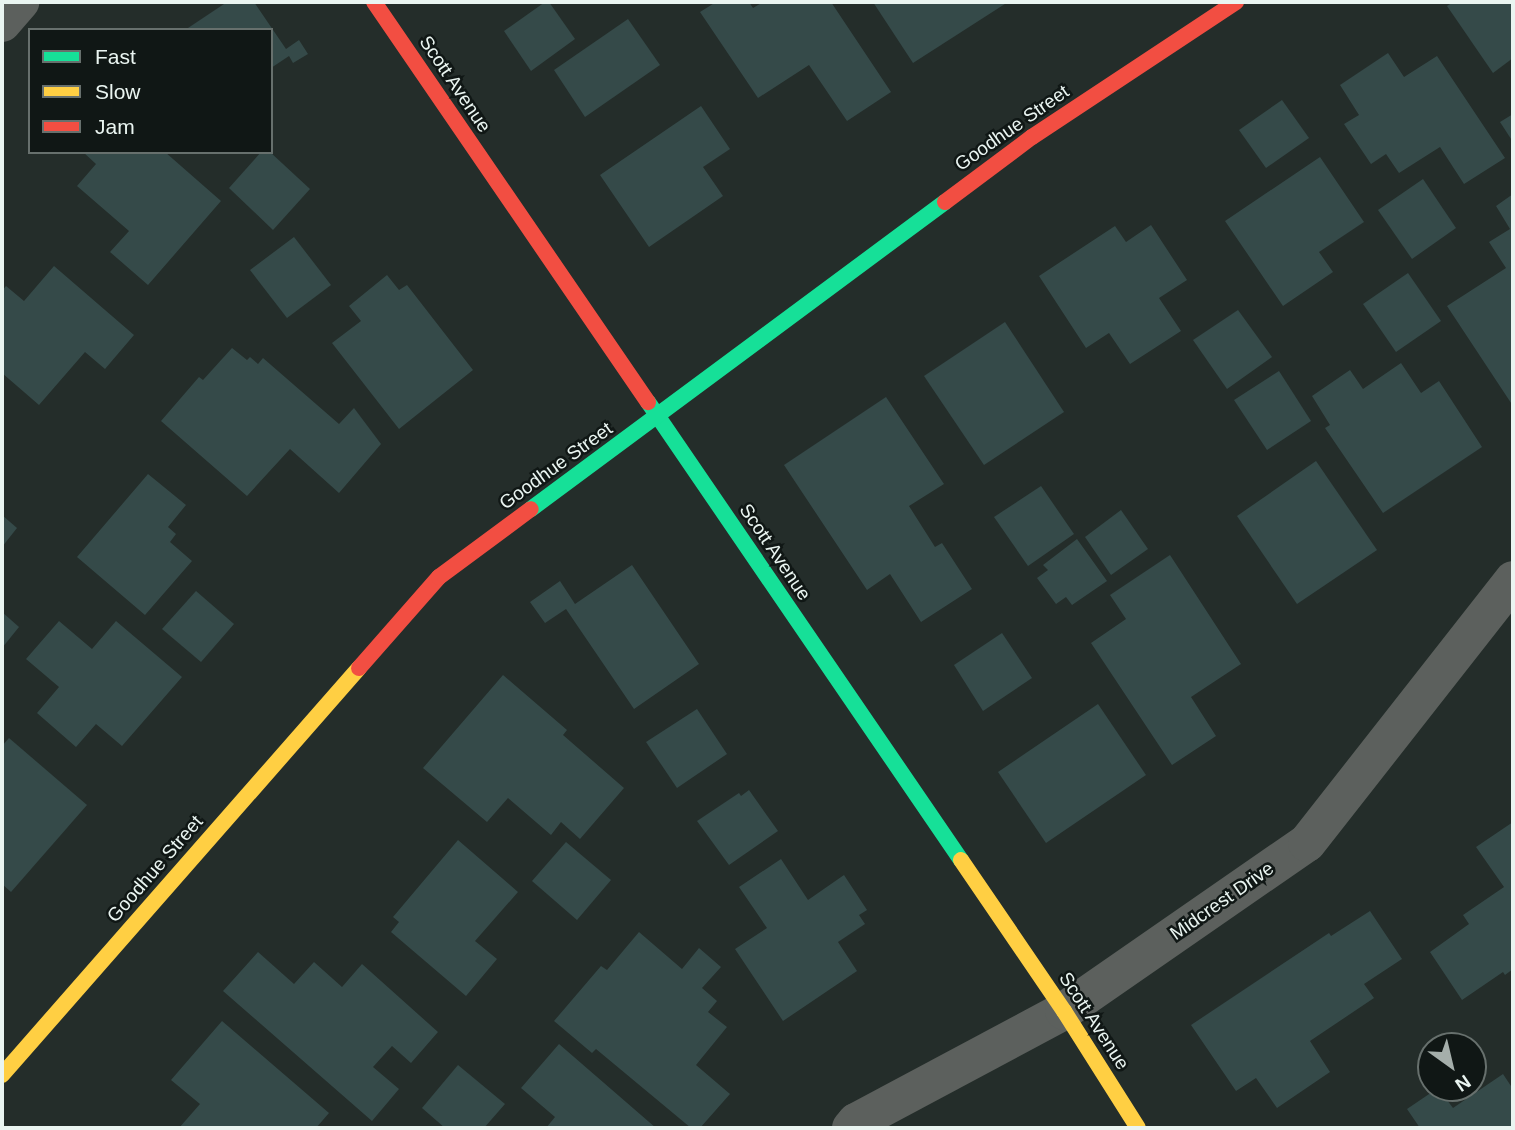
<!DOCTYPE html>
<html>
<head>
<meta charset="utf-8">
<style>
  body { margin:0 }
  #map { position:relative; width:1515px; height:1130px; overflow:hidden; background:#242d2a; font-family:Arial,sans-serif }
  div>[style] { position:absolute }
  .building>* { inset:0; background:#354a49 }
  .street>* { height:38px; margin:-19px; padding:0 19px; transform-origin:19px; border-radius:19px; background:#5c605d }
  .fast>* { height:16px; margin:-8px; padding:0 8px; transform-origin:8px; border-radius:8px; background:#16e098 }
  .slow>* { height:16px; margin:-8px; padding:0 8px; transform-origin:8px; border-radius:8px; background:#ffcf43 }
  .jam>* { height:16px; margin:-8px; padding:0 8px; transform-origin:8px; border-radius:8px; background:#f24e42 }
  span { translate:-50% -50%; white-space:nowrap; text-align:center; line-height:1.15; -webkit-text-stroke:5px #101715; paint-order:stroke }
  .street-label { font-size:19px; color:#eaf5f1 }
  .frame { position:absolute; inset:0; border:4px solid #eaf5f1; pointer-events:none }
  .legend { position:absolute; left:28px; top:28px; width:245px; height:126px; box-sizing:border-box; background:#101715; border:2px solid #67706d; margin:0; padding:9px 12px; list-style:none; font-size:21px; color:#eaf5f1 }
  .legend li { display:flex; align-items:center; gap:14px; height:35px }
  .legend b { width:35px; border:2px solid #67706d }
  .north { position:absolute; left:1417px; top:1032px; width:70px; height:70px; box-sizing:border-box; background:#101715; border:2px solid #67706d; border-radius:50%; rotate:146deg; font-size:19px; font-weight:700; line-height:28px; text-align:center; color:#eaf5f1 }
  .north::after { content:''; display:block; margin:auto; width:24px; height:32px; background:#a5afab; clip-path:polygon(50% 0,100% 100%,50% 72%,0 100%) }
</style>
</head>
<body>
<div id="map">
  <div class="building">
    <div style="clip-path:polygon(227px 2px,254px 2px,286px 49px,299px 40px,308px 54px,293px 63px,289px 56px,271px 68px,271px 30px,185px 30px)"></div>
    <div style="clip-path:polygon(545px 2px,549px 2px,575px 39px,531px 71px,504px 31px)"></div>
    <div style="clip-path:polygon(716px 2px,749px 2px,753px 8px,763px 2px,831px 2px,891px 92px,847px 121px,809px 65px,758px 98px,700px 12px)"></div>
    <div style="clip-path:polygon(873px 2px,1008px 2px,913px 63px)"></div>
    <div style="clip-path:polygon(1453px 2px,1513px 2px,1513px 58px,1493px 73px,1447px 6px)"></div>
    <div style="clip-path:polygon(628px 19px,660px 65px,585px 117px,554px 70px)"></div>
    <div style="clip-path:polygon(1388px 53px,1404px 77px,1437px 56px,1505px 158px,1464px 184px,1440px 147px,1399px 173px,1386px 154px,1371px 164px,1344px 124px,1359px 115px,1340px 85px)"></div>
    <div style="clip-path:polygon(1282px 100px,1309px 138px,1266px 168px,1239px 130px)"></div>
    <div style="clip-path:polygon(701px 106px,730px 149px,703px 167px,723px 196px,649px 247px,600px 175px)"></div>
    <div style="clip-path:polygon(1513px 114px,1513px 142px,1500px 122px)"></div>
    <div style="clip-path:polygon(83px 152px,165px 152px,221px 201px,148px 285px,110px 252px,129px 231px,77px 186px,96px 164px)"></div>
    <div style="clip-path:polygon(261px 152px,270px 152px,310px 189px,273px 230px,229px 188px)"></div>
    <div style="clip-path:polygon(1320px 157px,1364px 222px,1319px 252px,1333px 272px,1283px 306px,1225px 221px)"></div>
    <div style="clip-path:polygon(1423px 179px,1456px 228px,1412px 259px,1378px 210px)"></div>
    <div style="clip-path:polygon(1513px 194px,1513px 406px,1447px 306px,1506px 268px,1489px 242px,1510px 229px,1496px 206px)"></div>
    <div style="clip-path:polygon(1151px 225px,1187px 280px,1159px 298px,1181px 331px,1130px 364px,1109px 333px,1086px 348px,1039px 276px,1115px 226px,1126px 242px)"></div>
    <div style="clip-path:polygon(294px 237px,331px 285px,287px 318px,250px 270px)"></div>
    <div style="clip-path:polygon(54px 266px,134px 335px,105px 369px,85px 352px,39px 405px,2px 373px,2px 291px,6px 286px,24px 301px)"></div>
    <div style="clip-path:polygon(1408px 273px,1441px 321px,1396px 352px,1363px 304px)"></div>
    <div style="clip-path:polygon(387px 275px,399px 290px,407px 285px,473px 370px,399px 429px,332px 343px,361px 321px,349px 306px)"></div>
    <div style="clip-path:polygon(1238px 310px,1272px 357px,1227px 389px,1193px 340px)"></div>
    <div style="clip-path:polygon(1005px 322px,1064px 412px,984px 465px,924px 376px)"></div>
    <div style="clip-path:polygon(232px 348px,247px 360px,250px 357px,258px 364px,263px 358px,339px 424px,354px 408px,381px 444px,339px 493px,290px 449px,247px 496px,161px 421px,199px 377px,203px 380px)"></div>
    <div style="clip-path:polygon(1401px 363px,1421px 393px,1439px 381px,1482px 447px,1383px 513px,1325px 428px,1330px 425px,1312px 396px,1350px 370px,1363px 389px)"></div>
    <div style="clip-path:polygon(1279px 371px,1311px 421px,1267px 450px,1234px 400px)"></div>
    <div style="clip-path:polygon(886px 397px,944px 484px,909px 506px,935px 547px,942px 543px,972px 589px,921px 622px,890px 574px,867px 590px,784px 465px)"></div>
    <div style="clip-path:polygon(1316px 461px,1377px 550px,1297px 604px,1237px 516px)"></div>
    <div style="clip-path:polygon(148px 474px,186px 505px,168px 527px,176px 534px,170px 542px,192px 561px,145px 615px,77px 557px)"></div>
    <div style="clip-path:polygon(1041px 486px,1074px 534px,1028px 566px,994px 517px)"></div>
    <div style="clip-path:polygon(1121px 510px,1148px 549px,1111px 575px,1085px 537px)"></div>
    <div style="clip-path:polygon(2px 515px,17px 528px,2px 547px)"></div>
    <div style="clip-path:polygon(1077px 539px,1107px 581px,1072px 605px,1066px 597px,1056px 604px,1037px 578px,1048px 570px,1043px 565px)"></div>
    <div style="clip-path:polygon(1170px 555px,1241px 664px,1191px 697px,1216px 736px,1172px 765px,1091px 643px,1126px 619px,1110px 595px)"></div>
    <div style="clip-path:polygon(632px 565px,699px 664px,634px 709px,566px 609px,545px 623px,530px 602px,560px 581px,575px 604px)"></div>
    <div style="clip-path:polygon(196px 591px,234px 624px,201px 662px,162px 629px)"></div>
    <div style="clip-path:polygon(2px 612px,19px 627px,2px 648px)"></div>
    <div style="clip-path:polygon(59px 621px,92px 649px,116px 621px,182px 677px,122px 746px,96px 724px,76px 747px,37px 713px,59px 687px,26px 659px)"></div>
    <div style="clip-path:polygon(1002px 633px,1032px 678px,983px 711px,954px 665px)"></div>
    <div style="clip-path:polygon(503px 675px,567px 730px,563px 735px,624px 788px,580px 839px,561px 822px,551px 835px,508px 798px,487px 822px,423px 768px)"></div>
    <div style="clip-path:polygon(1098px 704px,1146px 775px,1046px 843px,998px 772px)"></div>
    <div style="clip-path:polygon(697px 709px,727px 754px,677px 788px,646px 742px)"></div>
    <div style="clip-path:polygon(9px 738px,87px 805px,11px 892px,2px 884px,2px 746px)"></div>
    <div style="clip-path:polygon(749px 790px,778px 831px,729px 865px,697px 821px,739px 793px,741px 796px)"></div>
    <div style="clip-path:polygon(1513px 822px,1513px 969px,1505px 975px,1503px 972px,1462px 1000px,1430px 952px,1469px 924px,1463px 915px,1504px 887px,1476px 847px)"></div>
    <div style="clip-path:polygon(458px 840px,518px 892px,475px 941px,497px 959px,466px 996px,391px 932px,399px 922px,393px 917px)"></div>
    <div style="clip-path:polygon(566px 842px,611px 880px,577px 920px,532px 881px)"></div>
    <div style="clip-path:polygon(781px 859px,808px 900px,844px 875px,867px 910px,859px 915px,865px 924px,838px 942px,857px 971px,783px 1021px,735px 949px,767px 928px,739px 887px)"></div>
    <div style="clip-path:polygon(1370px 911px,1402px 959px,1364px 984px,1374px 998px,1310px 1041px,1330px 1072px,1277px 1108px,1256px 1078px,1236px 1091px,1191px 1025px,1329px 933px,1331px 936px)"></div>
    <div style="clip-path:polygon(639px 932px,682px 969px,699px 948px,721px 967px,702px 988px,717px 1001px,708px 1012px,727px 1027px,696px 1065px,730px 1094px,700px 1128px,691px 1128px,596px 1049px,592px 1053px,554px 1021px,601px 966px,607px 970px)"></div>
    <div style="clip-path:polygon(258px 952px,294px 984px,314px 962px,342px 987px,362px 964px,438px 1032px,411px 1063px,392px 1046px,373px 1067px,399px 1089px,372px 1121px,223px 991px)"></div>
    <div style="clip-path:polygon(222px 1021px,329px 1113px,316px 1128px,179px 1128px,200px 1104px,171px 1080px)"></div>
    <div style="clip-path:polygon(559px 1044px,656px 1128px,546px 1128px,555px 1117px,521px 1088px)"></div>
    <div style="clip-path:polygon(458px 1065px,505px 1104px,484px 1128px,445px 1128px,422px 1108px)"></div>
    <div style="clip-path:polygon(1503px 1074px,1513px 1089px,1513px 1128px,1420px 1128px,1407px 1109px,1438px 1088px,1453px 1108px)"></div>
  </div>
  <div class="street">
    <div style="left:2px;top:23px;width:28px;rotate:-49deg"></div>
    <div style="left:851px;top:1128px;width:8px;rotate:-50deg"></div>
    <div style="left:856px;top:1122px;width:236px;rotate:-28.1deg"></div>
    <div style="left:1064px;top:1011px;width:295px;rotate:-34.7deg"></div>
    <div style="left:1307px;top:843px;width:334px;rotate:-51.9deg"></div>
  </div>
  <div class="fast">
    <div style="left:648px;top:402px;width:555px;rotate:55.65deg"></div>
    <div style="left:531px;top:509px;width:515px;rotate:-36.56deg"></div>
  </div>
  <div class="slow">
    <div style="left:961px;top:860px;width:183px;rotate:55.7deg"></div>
    <div style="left:1064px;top:1011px;width:138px;rotate:57.7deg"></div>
    <div style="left:2px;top:1075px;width:541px;rotate:-48.74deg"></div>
  </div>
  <div class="jam">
    <div style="left:374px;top:2px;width:485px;rotate:55.6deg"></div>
    <div style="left:945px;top:202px;width:109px;rotate:-36.8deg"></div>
    <div style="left:1032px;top:137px;width:245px;rotate:-33.5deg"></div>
    <div style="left:359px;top:668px;width:121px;rotate:-48.7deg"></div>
    <div style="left:439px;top:577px;width:114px;rotate:-36.5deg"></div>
  </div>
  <div class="street-label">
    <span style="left:455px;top:84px;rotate:56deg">Scott Avenue</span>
    <span style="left:1012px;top:128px;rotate:-35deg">Goodhue Street</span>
    <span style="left:556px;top:466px;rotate:-36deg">Goodhue Street</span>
    <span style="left:775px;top:552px;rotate:56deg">Scott Avenue</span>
    <span style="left:155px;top:869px;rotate:-49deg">Goodhue Street</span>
    <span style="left:1222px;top:901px;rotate:-35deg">Midcrest Drive</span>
    <span style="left:1094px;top:1021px;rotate:57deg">Scott Avenue</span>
  </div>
  <div class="frame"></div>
  <ul class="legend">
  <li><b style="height:9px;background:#16e098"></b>Fast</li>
  <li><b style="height:9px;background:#ffcf43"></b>Slow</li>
  <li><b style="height:9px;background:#f24e42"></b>Jam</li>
  </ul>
  <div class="north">N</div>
</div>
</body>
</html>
